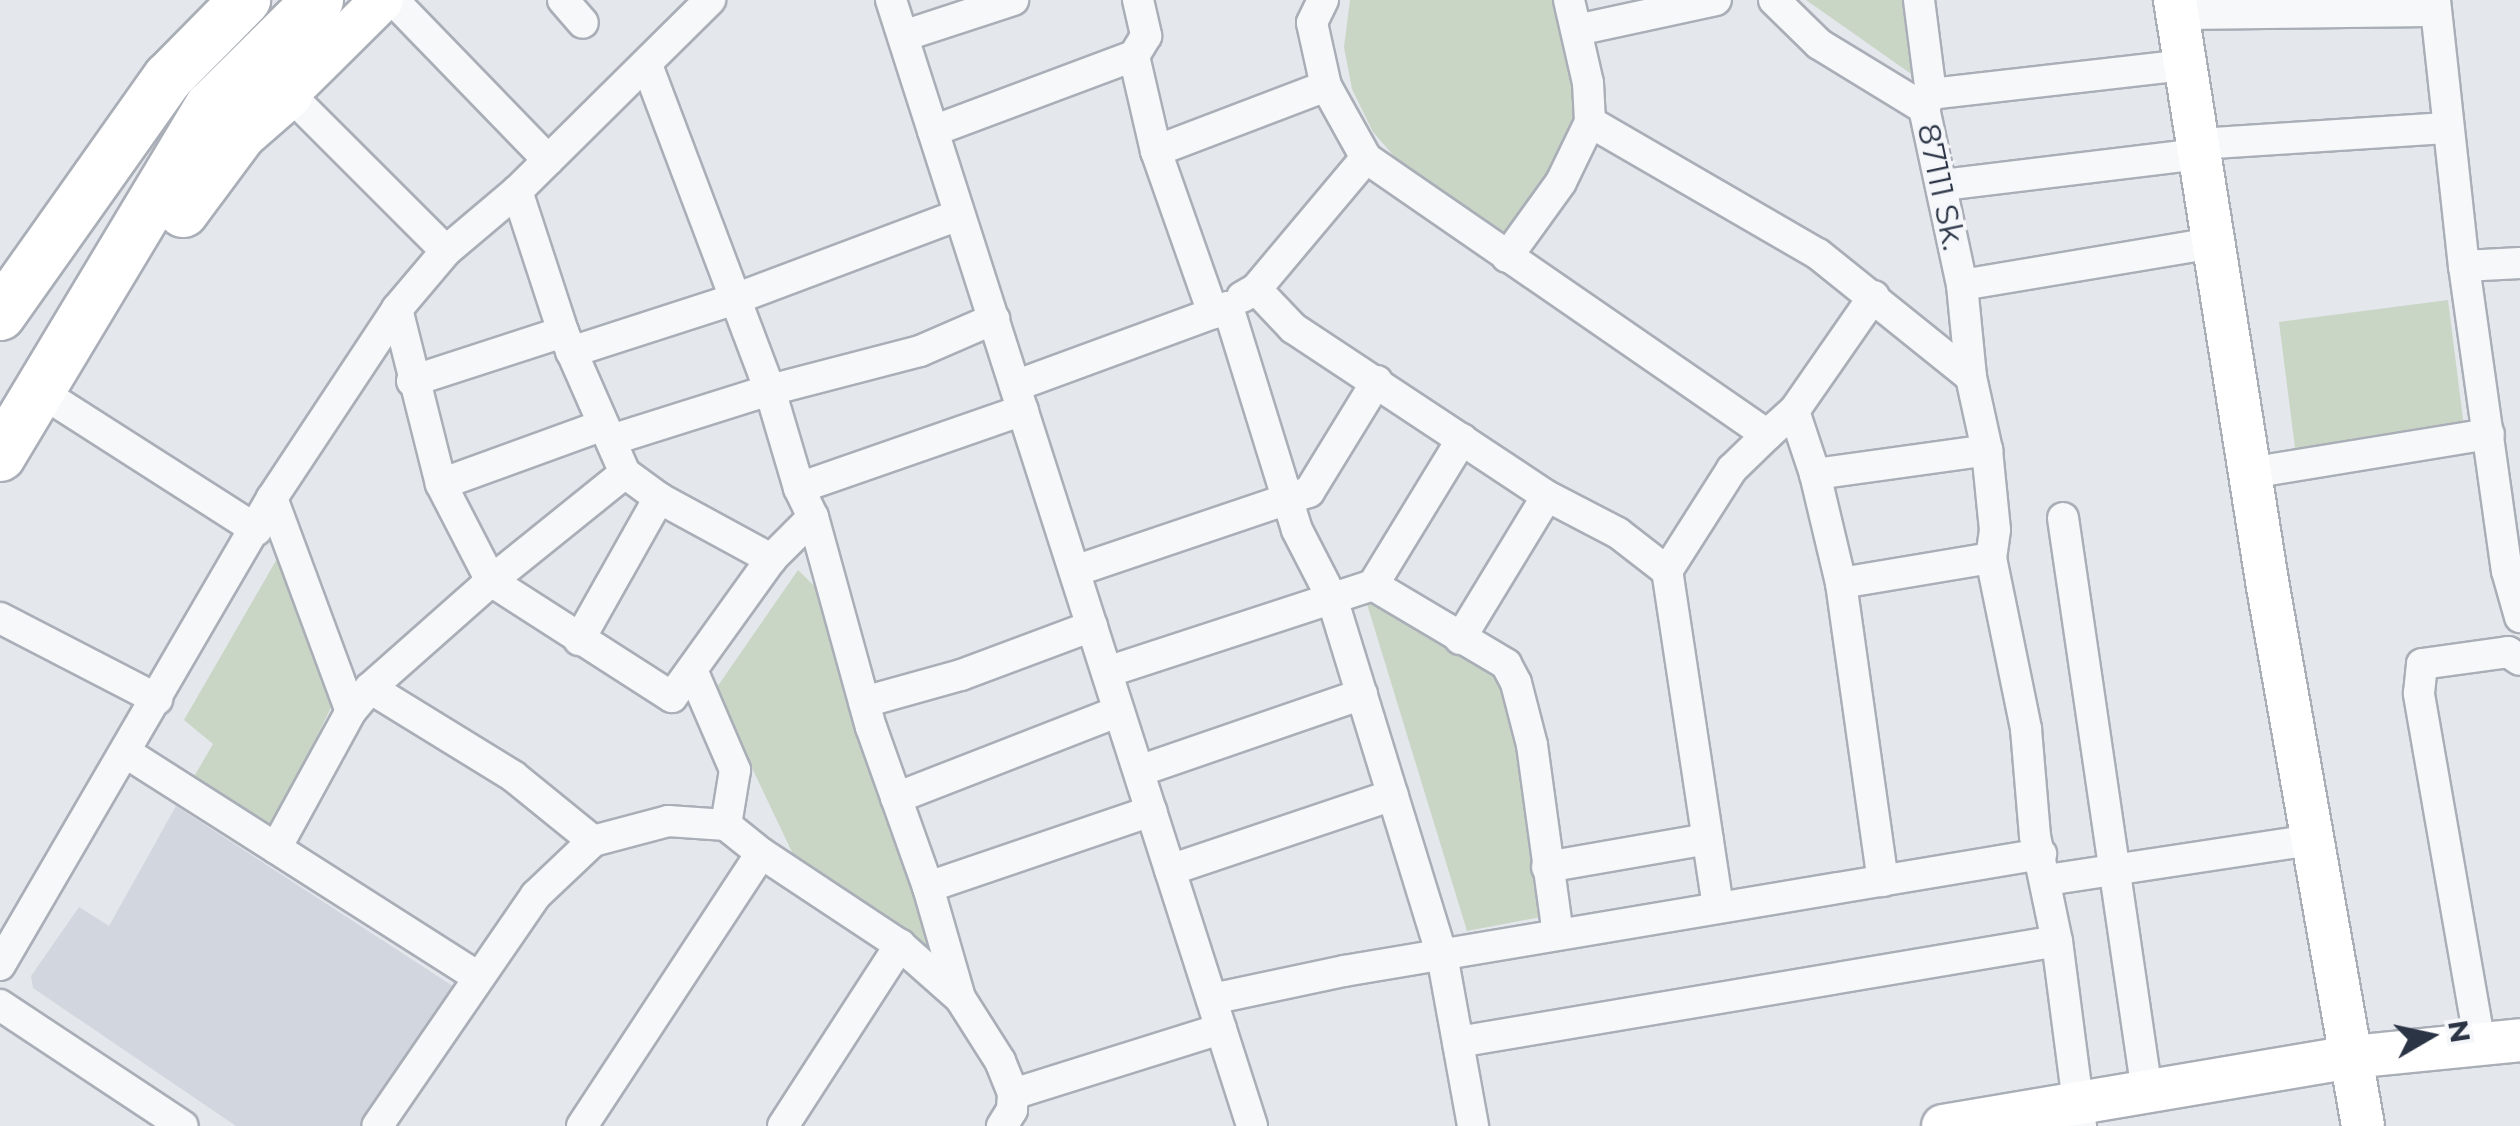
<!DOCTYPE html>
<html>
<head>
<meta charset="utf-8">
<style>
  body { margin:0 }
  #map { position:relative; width:2520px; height:1126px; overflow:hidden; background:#e4e7ec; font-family:Montserrat,sans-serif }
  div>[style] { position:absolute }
  .built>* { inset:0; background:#d2d6de }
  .green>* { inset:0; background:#c9d6c5 }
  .roads { filter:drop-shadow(2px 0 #a9aeb7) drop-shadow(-2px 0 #a9aeb7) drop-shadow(0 2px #a9aeb7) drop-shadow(0 -2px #a9aeb7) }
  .street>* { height:30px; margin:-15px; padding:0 15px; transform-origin:15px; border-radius:15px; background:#f7f8fa }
  .secondary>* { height:42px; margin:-21px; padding:0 21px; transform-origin:21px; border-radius:21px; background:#fff }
  .primary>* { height:50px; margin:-25px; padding:0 25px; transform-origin:25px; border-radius:25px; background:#fff }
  span { translate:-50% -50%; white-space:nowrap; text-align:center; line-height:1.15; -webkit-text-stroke:8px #f4f6f9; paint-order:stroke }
  .street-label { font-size:32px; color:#2b3445 }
  .north { position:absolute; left:2380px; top:986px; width:100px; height:100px; -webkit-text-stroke:8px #f4f6f9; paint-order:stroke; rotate:81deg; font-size:28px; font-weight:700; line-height:40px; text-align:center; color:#2b3445 }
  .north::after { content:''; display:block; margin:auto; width:35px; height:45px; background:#2b3445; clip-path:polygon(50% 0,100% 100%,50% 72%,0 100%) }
</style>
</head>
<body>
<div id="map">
  <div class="built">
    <div style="clip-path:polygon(176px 806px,459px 990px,371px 1126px,236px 1126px,33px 988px,31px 976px,79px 907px,109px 926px)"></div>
  </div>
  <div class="green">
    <div style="clip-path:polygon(1350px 0,1566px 0,1582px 103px,1570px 149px,1507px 235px,1413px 178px,1373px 132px,1352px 89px,1344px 47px)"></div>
    <div style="clip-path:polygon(1806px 0,1910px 0,1924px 83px)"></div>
    <div style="clip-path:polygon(2448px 300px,2464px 427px,2295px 448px,2279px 322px)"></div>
    <div style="clip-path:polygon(285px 545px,335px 699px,270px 834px,188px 787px,213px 744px,184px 720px)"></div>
    <div style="clip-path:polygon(798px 570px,843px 614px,944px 944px,927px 947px,801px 871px,715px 690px)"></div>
    <div style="clip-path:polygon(1381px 597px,1510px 689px,1546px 916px,1467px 931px,1367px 604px)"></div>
  </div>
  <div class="roads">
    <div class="street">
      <div style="left:393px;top:0;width:223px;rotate:45.9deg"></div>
      <div style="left:563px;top:0;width:30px;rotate:49deg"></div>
      <div style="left:891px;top:0;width:1182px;rotate:72.22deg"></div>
      <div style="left:1138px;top:0;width:37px;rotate:77deg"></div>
      <div style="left:1146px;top:36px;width:23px;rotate:121deg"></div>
      <div style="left:1134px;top:56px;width:98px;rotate:77deg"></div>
      <div style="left:1156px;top:151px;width:172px;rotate:70.6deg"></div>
      <div style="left:1213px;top:313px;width:16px;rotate:-22deg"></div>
      <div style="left:1228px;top:307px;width:233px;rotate:72.8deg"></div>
      <div style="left:1297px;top:530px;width:76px;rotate:62.8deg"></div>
      <div style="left:1332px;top:598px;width:374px;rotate:72.9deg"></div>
      <div style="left:1442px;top:955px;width:174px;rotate:79.7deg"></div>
      <div style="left:1323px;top:0;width:25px;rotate:116deg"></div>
      <div style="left:1312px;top:23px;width:65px;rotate:77.5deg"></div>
      <div style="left:1326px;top:86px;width:82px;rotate:60.9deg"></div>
      <div style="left:1366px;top:158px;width:487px;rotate:34.6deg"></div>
      <div style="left:1767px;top:435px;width:36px;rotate:-42deg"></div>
      <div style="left:1794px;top:411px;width:66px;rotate:71.6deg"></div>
      <div style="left:1815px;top:474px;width:112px;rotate:76.6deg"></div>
      <div style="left:1841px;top:583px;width:301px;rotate:82deg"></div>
      <div style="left:1569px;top:0;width:85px;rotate:77.1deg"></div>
      <div style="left:1588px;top:83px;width:39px;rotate:87deg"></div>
      <div style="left:1590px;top:122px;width:263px;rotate:30.1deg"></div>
      <div style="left:1818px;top:254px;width:196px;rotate:38.8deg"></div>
      <div style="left:1774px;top:0;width:63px;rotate:44.4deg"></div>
      <div style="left:1819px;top:44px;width:123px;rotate:31.4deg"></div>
      <div style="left:1919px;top:0;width:95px;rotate:82.7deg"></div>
      <div style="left:1931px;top:94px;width:16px;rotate:117deg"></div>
      <div style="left:1924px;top:108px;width:181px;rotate:77.9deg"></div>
      <div style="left:1962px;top:285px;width:92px;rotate:84.4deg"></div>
      <div style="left:1971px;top:377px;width:75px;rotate:77.6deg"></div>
      <div style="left:1987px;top:450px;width:80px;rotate:84.3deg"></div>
      <div style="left:1995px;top:530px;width:28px;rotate:98deg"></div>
      <div style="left:1991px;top:558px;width:175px;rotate:78.4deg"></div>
      <div style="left:2026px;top:729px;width:107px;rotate:85.2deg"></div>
      <div style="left:2035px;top:836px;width:107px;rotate:78.2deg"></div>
      <div style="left:2057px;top:941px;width:187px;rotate:82.6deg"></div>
      <div style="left:2435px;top:0;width:268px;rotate:83.8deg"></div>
      <div style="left:2464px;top:266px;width:308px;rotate:82deg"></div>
      <div style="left:2507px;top:571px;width:48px;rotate:74.2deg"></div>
      <div style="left:2178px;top:14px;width:257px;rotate:-0.7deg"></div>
      <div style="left:1577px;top:30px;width:142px;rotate:-12.2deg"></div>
      <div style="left:903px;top:36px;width:116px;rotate:-18.1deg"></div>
      <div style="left:647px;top:65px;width:347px;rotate:69.3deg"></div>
      <div style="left:770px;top:390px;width:102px;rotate:73.5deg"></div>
      <div style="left:288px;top:93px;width:223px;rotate:45deg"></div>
      <div style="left:1931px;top:94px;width:257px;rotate:-6.5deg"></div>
      <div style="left:933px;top:131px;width:215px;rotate:-20.5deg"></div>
      <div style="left:2198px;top:144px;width:249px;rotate:-3.7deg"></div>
      <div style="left:1156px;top:151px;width:182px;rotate:-20.9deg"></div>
      <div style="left:1943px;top:185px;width:258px;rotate:-6.9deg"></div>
      <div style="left:517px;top:191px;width:148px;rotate:71.9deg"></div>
      <div style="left:563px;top:332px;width:154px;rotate:66.3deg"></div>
      <div style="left:625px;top:473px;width:42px;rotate:36.3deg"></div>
      <div style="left:659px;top:498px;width:128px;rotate:28.6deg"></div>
      <div style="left:1507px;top:257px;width:92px;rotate:-54.2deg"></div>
      <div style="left:1561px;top:182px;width:67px;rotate:-64.2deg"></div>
      <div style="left:2464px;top:266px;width:56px;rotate:-3.1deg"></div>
      <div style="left:1962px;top:285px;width:255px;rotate:-9.5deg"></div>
      <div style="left:1256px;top:289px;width:54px;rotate:46.5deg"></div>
      <div style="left:1293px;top:328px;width:302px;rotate:33.5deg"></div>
      <div style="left:1545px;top:495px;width:82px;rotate:27.5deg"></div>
      <div style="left:1618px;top:533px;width:62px;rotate:37.8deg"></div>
      <div style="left:1242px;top:297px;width:16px;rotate:-30deg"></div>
      <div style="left:1256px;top:289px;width:171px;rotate:-50deg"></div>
      <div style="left:397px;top:309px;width:180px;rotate:75.9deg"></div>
      <div style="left:441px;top:484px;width:109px;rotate:62.7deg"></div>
      <div style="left:491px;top:581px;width:215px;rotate:32.7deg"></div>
      <div style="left:672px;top:697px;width:170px;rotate:-54.3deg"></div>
      <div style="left:771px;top:559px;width:59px;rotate:-45deg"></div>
      <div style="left:813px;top:517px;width:32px;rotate:-116deg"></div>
      <div style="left:799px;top:488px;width:237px;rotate:-19.2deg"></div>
      <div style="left:571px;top:352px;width:172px;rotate:-17.9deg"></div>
      <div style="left:735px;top:299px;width:238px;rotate:-20.6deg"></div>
      <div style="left:412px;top:381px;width:159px;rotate:-18deg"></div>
      <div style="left:1015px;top:386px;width:211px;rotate:-20.2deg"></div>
      <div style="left:41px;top:392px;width:256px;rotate:32.6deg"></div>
      <div style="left:1794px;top:411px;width:140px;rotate:-55.2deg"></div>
      <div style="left:611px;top:440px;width:167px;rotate:-17.5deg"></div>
      <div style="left:770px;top:390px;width:155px;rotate:-14.6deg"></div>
      <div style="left:920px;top:351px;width:81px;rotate:-23.4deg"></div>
      <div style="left:2250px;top:473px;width:242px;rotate:-9.3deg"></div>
      <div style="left:1815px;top:474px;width:174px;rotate:-7.9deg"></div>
      <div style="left:441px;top:484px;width:172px;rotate:-20deg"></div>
      <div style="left:272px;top:498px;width:227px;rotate:69.7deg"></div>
      <div style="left:813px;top:517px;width:218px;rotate:74.6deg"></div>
      <div style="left:871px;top:727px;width:170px;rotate:70.4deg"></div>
      <div style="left:928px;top:887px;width:236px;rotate:-18.8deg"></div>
      <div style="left:2063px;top:518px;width:580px;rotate:81.67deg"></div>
      <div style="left:1075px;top:571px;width:247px;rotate:-18.7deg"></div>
      <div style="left:1309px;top:492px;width:130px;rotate:-58.5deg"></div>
      <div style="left:1841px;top:583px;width:152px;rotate:-9.5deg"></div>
      <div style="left:1373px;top:585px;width:171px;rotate:-58.6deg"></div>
      <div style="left:0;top:618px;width:177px;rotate:27.3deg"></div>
      <div style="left:1460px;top:639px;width:167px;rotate:-58.7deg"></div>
      <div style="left:579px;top:640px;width:163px;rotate:-60.6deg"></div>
      <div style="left:692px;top:670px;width:109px;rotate:66.7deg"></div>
      <div style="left:735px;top:770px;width:56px;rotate:99.3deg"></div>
      <div style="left:1107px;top:672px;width:280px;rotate:-18.1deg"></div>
      <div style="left:1373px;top:585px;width:155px;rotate:30.7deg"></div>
      <div style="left:1506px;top:664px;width:21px;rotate:62deg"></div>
      <div style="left:1516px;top:683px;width:64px;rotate:75.5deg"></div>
      <div style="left:1532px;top:745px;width:191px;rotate:82.2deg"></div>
      <div style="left:370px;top:688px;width:168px;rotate:31.6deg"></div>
      <div style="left:513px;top:776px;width:103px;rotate:39.1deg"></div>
      <div style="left:593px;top:841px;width:79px;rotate:136.5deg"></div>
      <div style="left:536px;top:895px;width:280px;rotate:124.5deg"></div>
      <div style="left:864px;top:702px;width:101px;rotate:-15.6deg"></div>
      <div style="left:961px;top:675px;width:140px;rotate:-20.5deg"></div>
      <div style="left:125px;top:752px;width:417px;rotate:32.5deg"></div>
      <div style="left:1139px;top:771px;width:236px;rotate:-19deg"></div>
      <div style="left:896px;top:798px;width:239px;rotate:-21.3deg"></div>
      <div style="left:593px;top:841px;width:78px;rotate:-14.9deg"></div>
      <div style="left:668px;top:821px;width:58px;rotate:3.9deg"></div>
      <div style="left:726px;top:825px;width:45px;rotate:38.7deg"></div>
      <div style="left:276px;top:848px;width:156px;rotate:-61.3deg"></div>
      <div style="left:351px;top:711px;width:30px;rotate:-50deg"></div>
      <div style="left:370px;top:688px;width:162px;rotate:-41.5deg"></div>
      <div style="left:491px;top:581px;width:172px;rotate:-38.9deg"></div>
      <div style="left:1547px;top:867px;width:163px;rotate:-9.9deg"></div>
      <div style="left:1170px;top:870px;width:235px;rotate:-18.6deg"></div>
      <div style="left:2047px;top:880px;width:269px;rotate:-8.6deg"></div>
      <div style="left:928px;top:887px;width:116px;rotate:73.9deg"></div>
      <div style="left:1718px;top:907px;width:340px;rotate:-98.6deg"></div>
      <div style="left:1667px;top:571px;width:121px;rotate:-57.5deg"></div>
      <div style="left:1732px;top:469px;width:49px;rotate:-44.2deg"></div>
      <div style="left:0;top:965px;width:540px;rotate:-59.78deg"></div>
      <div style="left:272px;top:498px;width:227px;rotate:-56.5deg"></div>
      <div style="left:397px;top:309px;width:76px;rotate:-49.8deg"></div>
      <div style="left:446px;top:251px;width:93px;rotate:-40.2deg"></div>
      <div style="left:517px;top:191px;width:272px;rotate:-44.7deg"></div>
      <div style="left:1212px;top:999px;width:135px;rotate:-12deg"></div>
      <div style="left:1344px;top:971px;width:707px;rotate:-9.53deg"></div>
      <div style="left:0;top:1005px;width:219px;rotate:33.5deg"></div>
      <div style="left:1458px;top:1042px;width:607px;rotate:-9.57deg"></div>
      <div style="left:2480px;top:1044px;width:356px;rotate:-99.9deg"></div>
      <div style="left:2419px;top:693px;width:29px;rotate:-84deg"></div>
      <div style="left:2422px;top:664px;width:87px;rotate:-7.9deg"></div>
      <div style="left:2508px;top:652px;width:14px;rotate:34deg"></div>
      <div style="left:1013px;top:1094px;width:218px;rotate:-17.4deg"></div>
      <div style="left:582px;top:1126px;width:326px;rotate:-56.7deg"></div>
      <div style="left:761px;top:853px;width:167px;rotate:33.5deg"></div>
      <div style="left:900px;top:945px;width:80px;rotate:41.5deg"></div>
      <div style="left:960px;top:998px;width:75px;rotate:57.6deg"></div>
      <div style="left:1000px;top:1061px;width:35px;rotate:68deg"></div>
      <div style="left:1013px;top:1094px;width:16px;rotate:94deg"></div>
      <div style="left:1012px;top:1110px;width:19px;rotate:122deg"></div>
      <div style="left:783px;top:1126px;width:216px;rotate:-57.1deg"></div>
    </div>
    <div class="secondary">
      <div style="left:2175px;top:0;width:594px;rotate:81deg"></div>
      <div style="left:2268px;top:587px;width:547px;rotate:80deg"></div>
      <div style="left:288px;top:93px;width:132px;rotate:-44.7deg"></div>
      <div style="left:1943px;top:1126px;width:414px;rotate:-9.6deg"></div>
      <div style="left:2351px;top:1057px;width:170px;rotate:-5.7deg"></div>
    </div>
    <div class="primary">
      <div style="left:183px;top:212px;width:97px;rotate:-53.4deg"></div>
      <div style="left:241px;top:134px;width:62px;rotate:-41.1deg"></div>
      <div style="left:0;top:315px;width:291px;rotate:-54.7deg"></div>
      <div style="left:168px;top:78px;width:110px;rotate:-45.4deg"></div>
      <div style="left:0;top:456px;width:407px;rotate:-59deg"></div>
      <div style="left:210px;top:107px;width:152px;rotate:-44.7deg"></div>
    </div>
  </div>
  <div class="street-label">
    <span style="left:1941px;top:187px;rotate:78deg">87111 Sk.</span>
  </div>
  <div class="north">N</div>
</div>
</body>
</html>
